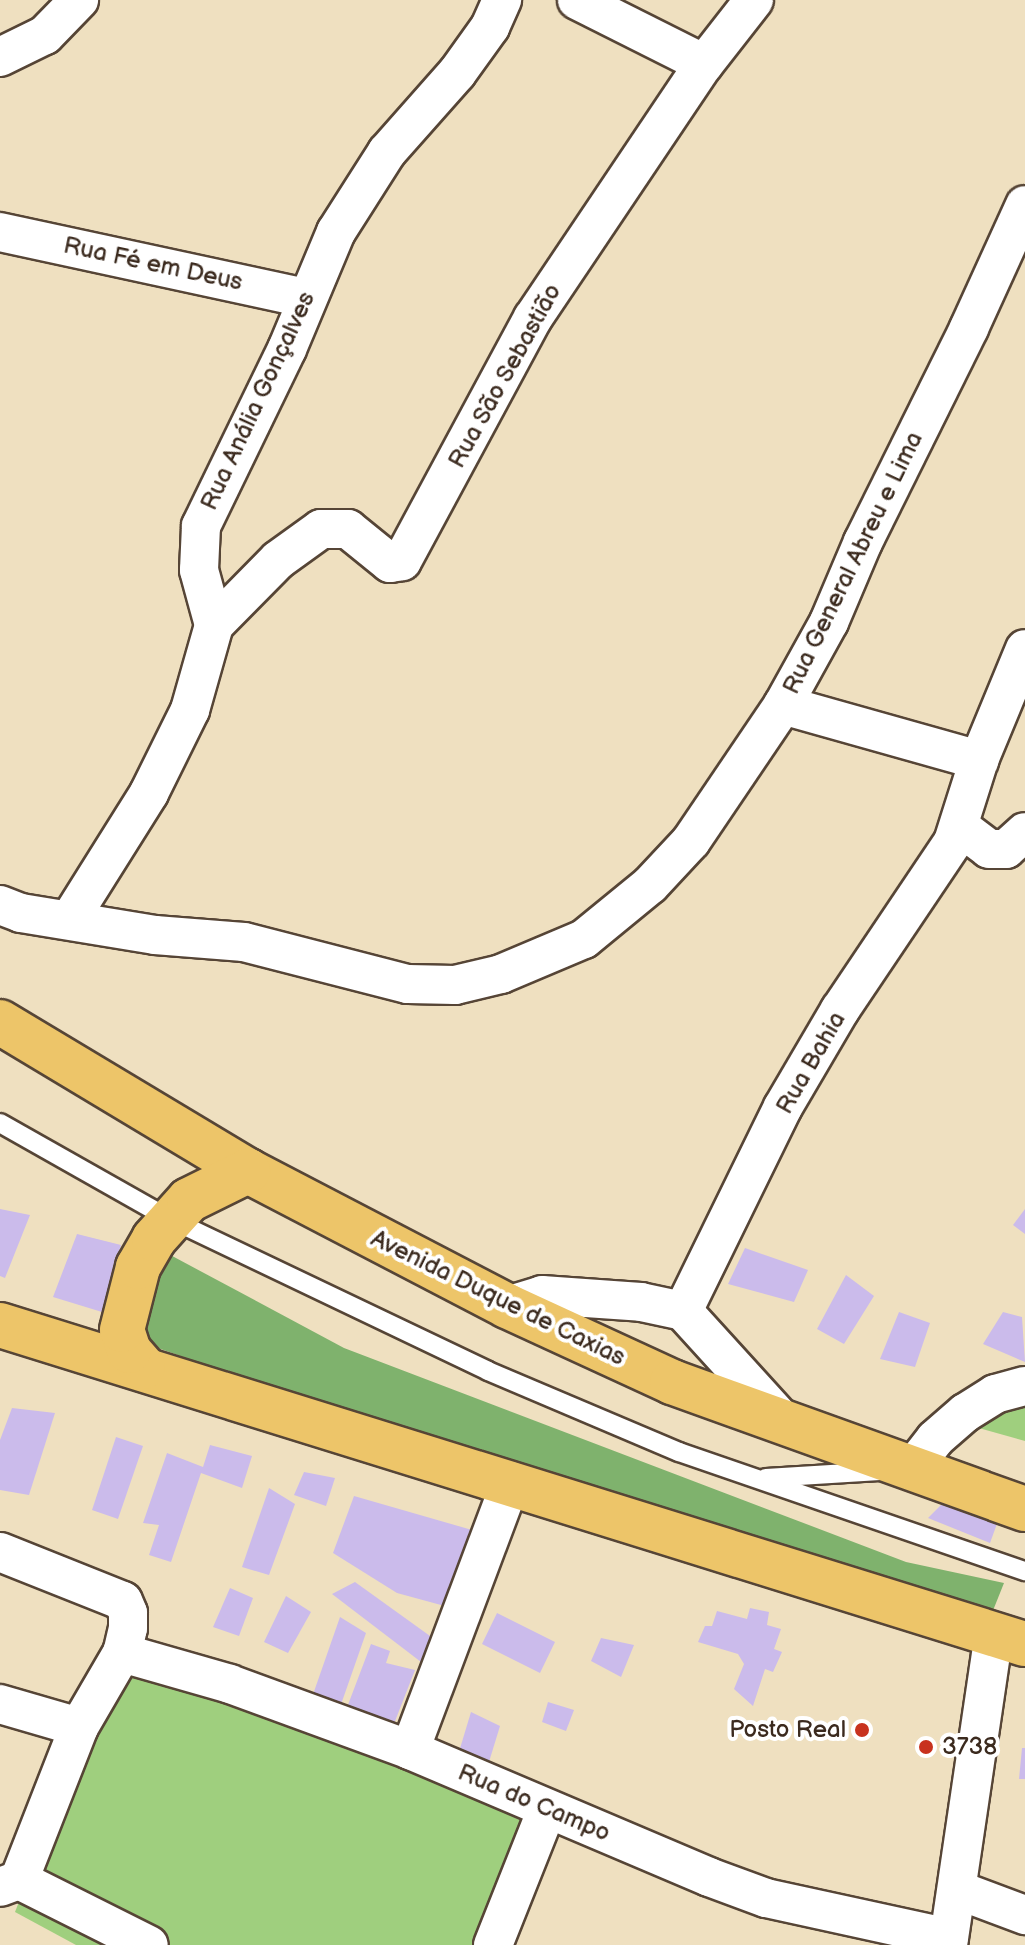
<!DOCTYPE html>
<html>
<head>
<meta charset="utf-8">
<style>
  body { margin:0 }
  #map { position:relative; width:1025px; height:1945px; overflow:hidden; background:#efe0c0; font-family:"Balsamiq Sans",sans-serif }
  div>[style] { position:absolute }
  .green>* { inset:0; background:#9fcf7e }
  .forest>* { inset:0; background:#7fb26d }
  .building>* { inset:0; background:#cbbbeb }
  .roads { filter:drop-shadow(2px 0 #564536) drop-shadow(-2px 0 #564536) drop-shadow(0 2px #564536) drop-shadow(0 -2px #564536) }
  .lane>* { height:18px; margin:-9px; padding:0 9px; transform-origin:9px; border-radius:9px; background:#fff }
  .street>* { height:38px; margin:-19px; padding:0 19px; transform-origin:19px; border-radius:19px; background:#fff }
  .highway>* { height:44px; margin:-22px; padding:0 22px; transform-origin:22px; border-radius:22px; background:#edc569 }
  .dots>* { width:22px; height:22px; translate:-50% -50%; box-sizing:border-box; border:4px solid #fff; border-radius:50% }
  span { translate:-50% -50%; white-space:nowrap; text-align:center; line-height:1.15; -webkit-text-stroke:8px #fff; paint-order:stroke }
  .street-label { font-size:24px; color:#3b2a1e }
  .poi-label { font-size:24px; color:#3b2a1e }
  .right { translate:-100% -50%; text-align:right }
  .left { translate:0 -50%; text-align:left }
</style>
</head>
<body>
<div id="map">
  <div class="green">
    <div style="clip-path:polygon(1025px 1390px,1025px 1441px,968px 1425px)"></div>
    <div style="clip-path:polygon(156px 1641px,556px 1818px,506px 1945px,76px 1945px,15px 1912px,85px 1732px)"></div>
  </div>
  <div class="forest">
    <div style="clip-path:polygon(161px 1250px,344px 1348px,906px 1562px,1004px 1583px,992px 1613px,310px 1401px,129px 1338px)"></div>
  </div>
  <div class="building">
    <div style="clip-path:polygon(0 1209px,30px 1215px,5px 1278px,0 1276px)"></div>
    <div style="clip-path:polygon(1025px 1209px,1025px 1234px,1013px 1225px)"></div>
    <div style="clip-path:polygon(77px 1234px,121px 1245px,102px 1312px,53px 1297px)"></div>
    <div style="clip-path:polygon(745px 1248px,808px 1270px,794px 1302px,728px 1284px)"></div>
    <div style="clip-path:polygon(846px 1275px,874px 1296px,844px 1344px,817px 1329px)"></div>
    <div style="clip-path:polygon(899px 1312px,930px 1323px,915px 1367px,880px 1359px)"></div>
    <div style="clip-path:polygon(1003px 1312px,1022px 1317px,1025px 1362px,983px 1344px)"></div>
    <div style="clip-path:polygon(12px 1408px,55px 1413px,29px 1495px,0 1490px,0 1440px)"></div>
    <div style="clip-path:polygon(116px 1437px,143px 1446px,118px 1519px,92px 1510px)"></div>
    <div style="clip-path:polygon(210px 1445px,252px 1456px,242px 1488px,201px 1473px,171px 1562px,149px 1555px,159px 1525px,143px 1523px,167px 1453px,203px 1467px)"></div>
    <div style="clip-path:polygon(304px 1472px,335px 1478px,326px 1506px,294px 1495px)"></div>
    <div style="clip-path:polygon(269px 1488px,295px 1504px,269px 1575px,242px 1567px)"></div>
    <div style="clip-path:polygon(354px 1496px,479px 1532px,452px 1608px,397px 1593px,333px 1553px)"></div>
    <div style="clip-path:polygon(944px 1502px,998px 1521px,990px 1543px,928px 1518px)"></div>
    <div style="clip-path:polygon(355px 1582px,437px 1641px,425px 1665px,332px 1594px)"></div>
    <div style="clip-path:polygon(230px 1588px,253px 1598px,239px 1636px,213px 1627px)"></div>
    <div style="clip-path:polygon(286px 1596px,311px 1612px,288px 1653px,264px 1642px)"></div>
    <div style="clip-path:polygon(750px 1608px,769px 1612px,767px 1625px,781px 1629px,774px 1649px,782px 1652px,773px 1672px,765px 1669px,753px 1706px,734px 1689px,744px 1664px,738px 1654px,698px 1642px,705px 1626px,712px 1626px,717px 1611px,747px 1619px)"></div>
    <div style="clip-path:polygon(497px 1613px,555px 1642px,540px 1673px,482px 1644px)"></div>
    <div style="clip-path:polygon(340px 1617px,366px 1633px,338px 1713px,310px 1703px)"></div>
    <div style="clip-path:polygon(601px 1638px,634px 1645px,621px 1677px,591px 1661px)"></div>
    <div style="clip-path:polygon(371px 1644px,390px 1651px,386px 1663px,415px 1670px,390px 1734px,343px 1718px)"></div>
    <div style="clip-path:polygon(548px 1702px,574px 1710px,566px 1731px,542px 1722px)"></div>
    <div style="clip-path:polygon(471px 1712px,500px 1726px,489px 1762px,458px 1755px)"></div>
    <div style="clip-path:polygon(1022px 1748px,1025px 1748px,1025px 1779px,1019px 1779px)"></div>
  </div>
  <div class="roads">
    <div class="lane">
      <div style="left:0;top:1123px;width:195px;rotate:29.5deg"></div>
      <div style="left:170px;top:1219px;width:352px;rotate:25.5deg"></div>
      <div style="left:488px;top:1371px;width:207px;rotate:23deg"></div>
      <div style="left:679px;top:1452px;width:366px;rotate:19deg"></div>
      <div style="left:766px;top:1478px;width:114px;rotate:-3.5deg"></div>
    </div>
    <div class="street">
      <div style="left:577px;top:0;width:142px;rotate:26.7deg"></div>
      <div style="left:0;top:57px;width:50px;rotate:-26.1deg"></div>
      <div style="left:45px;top:35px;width:49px;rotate:-45.8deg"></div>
      <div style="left:0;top:232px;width:313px;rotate:12.2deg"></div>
      <div style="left:214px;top:625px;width:91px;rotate:-45.4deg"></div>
      <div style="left:278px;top:560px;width:53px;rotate:-35.8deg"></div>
      <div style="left:321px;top:529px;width:27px"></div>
      <div style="left:348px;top:529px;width:54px;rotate:39deg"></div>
      <div style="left:390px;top:563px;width:12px;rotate:-9deg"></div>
      <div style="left:402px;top:561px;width:276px;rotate:-61.7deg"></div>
      <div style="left:533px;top:318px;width:306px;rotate:-56.1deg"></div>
      <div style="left:704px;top:64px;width:81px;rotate:-52deg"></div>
      <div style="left:783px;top:705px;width:204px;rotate:15.7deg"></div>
      <div style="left:960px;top:827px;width:36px;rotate:37deg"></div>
      <div style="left:989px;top:849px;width:17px"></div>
      <div style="left:1006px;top:849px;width:25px;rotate:-42deg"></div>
      <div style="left:0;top:905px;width:22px;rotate:21deg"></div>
      <div style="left:21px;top:913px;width:136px;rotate:9.3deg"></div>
      <div style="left:155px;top:935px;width:89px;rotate:4.5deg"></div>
      <div style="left:244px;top:942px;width:169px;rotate:14.4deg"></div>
      <div style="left:408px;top:984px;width:47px;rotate:1.2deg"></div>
      <div style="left:455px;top:985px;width:47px;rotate:-13.4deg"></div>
      <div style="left:501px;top:974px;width:90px;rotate:-22.9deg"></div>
      <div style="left:584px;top:939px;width:85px;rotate:-39.3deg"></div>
      <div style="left:650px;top:885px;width:60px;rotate:-47deg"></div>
      <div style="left:691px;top:841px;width:164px;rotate:-55.9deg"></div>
      <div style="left:783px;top:705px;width:95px;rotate:-61deg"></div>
      <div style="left:829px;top:622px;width:87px;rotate:-67deg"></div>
      <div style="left:863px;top:542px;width:239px;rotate:-63.6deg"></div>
      <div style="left:969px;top:328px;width:135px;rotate:-65.5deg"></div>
      <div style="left:70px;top:919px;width:149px;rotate:-57.9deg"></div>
      <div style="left:149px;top:793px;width:93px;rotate:-63.7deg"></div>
      <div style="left:190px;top:710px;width:88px;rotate:-74.2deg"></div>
      <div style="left:214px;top:625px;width:57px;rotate:-105.3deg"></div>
      <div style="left:199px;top:570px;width:44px;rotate:-87.4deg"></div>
      <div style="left:201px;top:526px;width:197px;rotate:-64.1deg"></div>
      <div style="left:287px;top:349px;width:127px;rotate:-67.3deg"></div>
      <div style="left:336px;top:232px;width:95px;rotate:-57.5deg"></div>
      <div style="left:387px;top:152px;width:106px;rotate:-48.5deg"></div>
      <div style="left:457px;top:73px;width:57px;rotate:-54.3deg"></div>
      <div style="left:490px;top:27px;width:30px;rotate:-66deg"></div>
      <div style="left:507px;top:1306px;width:37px;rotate:-17deg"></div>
      <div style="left:542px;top:1295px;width:99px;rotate:4deg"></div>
      <div style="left:641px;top:1302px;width:43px;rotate:12.1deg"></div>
      <div style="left:683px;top:1311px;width:151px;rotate:47.7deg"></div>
      <div style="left:683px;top:1311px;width:227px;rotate:-63.9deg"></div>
      <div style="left:783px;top:1107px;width:113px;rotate:-59.6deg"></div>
      <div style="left:840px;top:1010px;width:202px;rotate:-56.1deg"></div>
      <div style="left:953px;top:842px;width:86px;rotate:-72.4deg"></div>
      <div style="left:979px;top:760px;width:120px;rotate:-67.5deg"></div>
      <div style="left:911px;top:1470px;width:39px;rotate:-52deg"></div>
      <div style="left:935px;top:1439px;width:40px;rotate:-41deg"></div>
      <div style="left:965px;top:1413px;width:36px;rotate:-32deg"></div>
      <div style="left:995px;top:1394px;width:31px;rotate:-15deg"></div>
      <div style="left:0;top:1552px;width:132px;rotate:21.7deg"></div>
      <div style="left:123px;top:1601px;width:13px;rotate:67deg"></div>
      <div style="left:128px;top:1613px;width:15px;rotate:90deg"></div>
      <div style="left:128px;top:1628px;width:26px;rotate:103deg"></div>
      <div style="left:122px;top:1653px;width:86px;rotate:120.2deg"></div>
      <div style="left:79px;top:1727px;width:164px;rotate:111.4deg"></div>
      <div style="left:19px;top:1880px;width:20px;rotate:160deg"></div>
      <div style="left:122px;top:1653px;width:112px;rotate:16deg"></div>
      <div style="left:230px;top:1684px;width:192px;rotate:20.1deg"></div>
      <div style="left:410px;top:1750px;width:325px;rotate:23deg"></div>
      <div style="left:709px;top:1877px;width:61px;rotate:20.2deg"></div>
      <div style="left:766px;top:1898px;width:187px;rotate:12.3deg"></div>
      <div style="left:0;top:1704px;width:82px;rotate:16.2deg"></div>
      <div style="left:410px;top:1750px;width:287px;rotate:-69.4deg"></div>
      <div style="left:19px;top:1880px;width:145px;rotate:26.6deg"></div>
      <div style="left:958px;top:1890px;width:72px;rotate:20.5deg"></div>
      <div style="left:493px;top:1945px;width:146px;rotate:-68.3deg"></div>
      <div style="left:948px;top:1945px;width:314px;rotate:-81.6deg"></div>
    </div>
    <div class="highway">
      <div style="left:0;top:1022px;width:289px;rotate:31deg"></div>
      <div style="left:248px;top:1171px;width:292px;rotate:27.5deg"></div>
      <div style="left:507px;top:1306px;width:182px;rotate:24.7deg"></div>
      <div style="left:672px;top:1382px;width:375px;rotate:19.8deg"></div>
      <div style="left:0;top:1325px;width:1073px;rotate:17.29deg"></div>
      <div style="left:143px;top:1367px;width:21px;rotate:-131deg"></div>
      <div style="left:129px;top:1351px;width:22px;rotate:-108deg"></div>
      <div style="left:122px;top:1330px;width:65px;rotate:-75.7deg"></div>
      <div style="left:138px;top:1267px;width:32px;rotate:-60deg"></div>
      <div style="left:154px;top:1239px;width:52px;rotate:-48.1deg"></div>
      <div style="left:189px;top:1200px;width:66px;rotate:-26.2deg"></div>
    </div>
  </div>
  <div class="dots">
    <div style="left:862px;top:1730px;background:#c8321e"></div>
    <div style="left:926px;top:1747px;background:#c8321e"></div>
  </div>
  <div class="street-label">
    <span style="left:153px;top:264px;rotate:12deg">Rua Fé em Deus</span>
    <span style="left:505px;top:376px;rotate:-61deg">Rua São Sebastião</span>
    <span style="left:258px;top:401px;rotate:-65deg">Rua Anália Gonçalves</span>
    <span style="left:853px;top:563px;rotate:-64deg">Rua General Abreu e Lima</span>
    <span style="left:811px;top:1063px;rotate:-60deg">Rua Bahia</span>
    <span style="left:498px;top:1298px;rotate:26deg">Avenida Duque de Caxias</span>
    <span style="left:534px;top:1803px;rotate:23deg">Rua do Campo</span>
  </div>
  <div class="poi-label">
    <span class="right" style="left:846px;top:1730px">Posto Real</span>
    <span class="left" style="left:942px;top:1747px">3738</span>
  </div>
</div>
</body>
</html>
